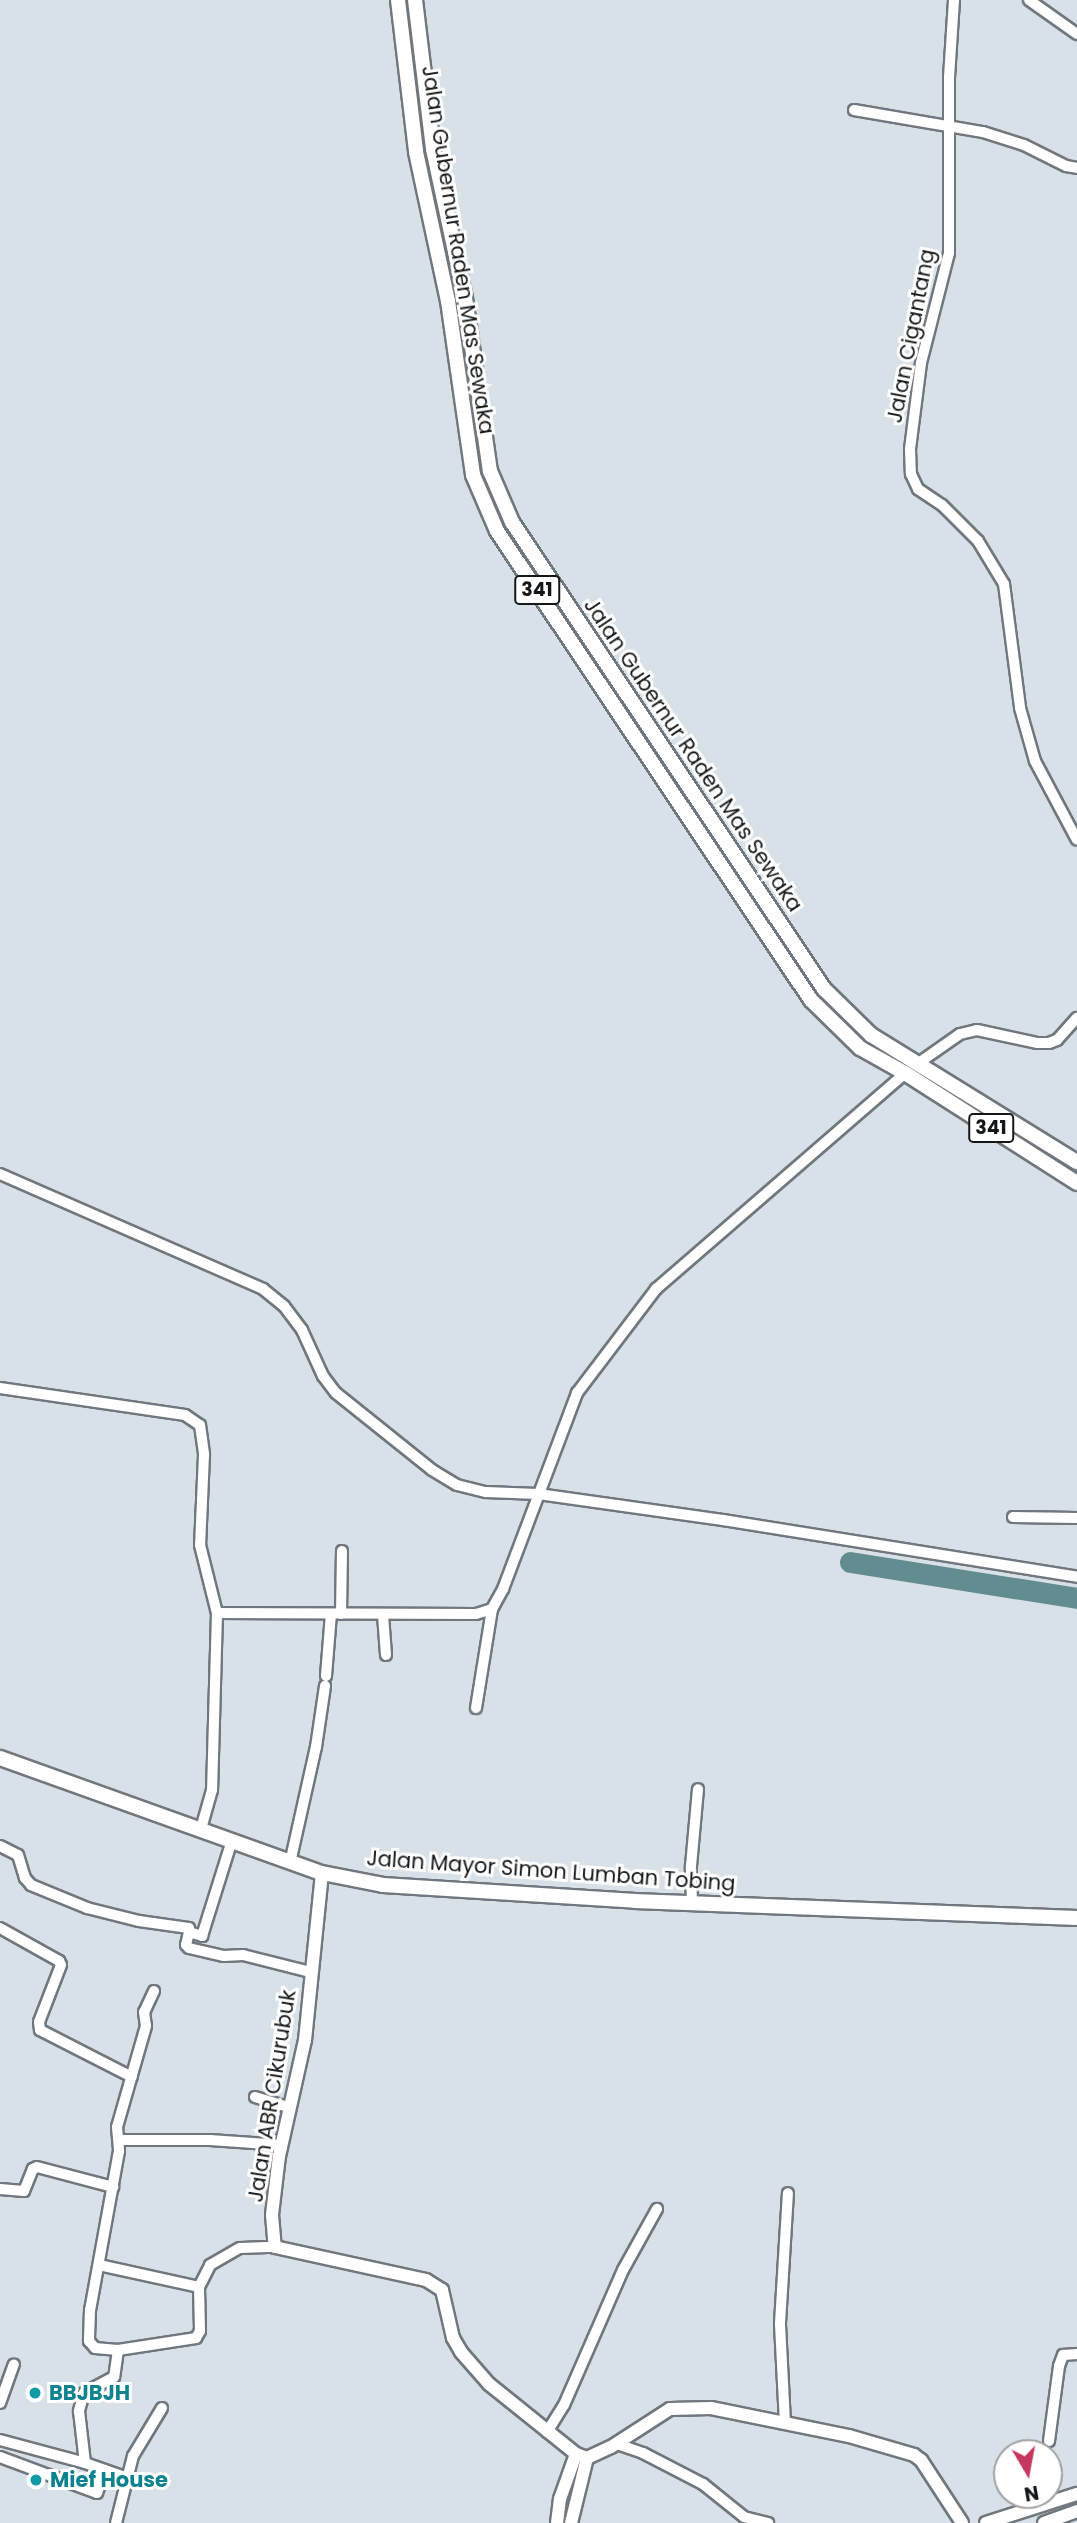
<!DOCTYPE html>
<html>
<head>
<meta charset="utf-8">
<style>
  body { margin:0 }
  #map { position:relative; width:1077px; height:2523px; overflow:hidden; background:#d8e1e8; font-family:Poppins,sans-serif }
  div>[style] { position:absolute }
  .river>* { height:21px; margin:-10.5px; padding:0 10.5px; transform-origin:10.5px; border-radius:10.5px; background:#638c90 }
  .roads { filter:drop-shadow(2px 0 #70777e) drop-shadow(-2px 0 #70777e) drop-shadow(0 2px #70777e) drop-shadow(0 -2px #70777e) }
  .minor>* { height:10px; margin:-5px; padding:0 5px; transform-origin:5px; border-radius:5px; background:#fff }
  .tertiary>* { height:12px; margin:-6px; padding:0 6px; transform-origin:6px; border-radius:6px; background:#fff }
  .primary>* { height:14px; margin:-7px; padding:0 7px; transform-origin:7px; border-radius:7px; background:#fff }
  .dots>* { width:19px; height:19px; translate:-50% -50%; box-sizing:border-box; border:4px solid #fff; border-radius:50% }
  span { translate:-50% -50%; white-space:nowrap; text-align:center; line-height:1.15; -webkit-text-stroke:6px #fff; paint-order:stroke }
  .shield-label span { padding:2px 5px; background:#fff; border:2px solid; border-radius:5px; -webkit-text-stroke-width:0 }
  .shield-label { font-size:19px; color:#141719; font-weight:700 }
  .street-label { font-size:21px; color:#141719 }
  .culture-label { font-size:21px; color:#0d838f; font-weight:700 }
  .left { translate:0 -50%; text-align:left }
  .north { position:absolute; left:993px; top:2439px; width:70px; height:70px; box-sizing:border-box; background:#fff; border:2px solid #a1a2a3; border-radius:50%; rotate:170deg; font-size:19px; font-weight:700; line-height:28px; text-align:center; color:#141719 }
  .north::after { content:''; display:block; margin:auto; width:24px; height:32px; background:#c53761; clip-path:polygon(50% 0,100% 100%,50% 72%,0 100%) }
</style>
</head>
<body>
<div id="map">
  <div class="river">
    <div style="left:850px;top:1562px;width:230px;rotate:9deg"></div>
  </div>
  <div class="roads">
    <div class="minor">
      <div style="left:954px;top:0;width:77px;rotate:93.7deg"></div>
      <div style="left:949px;top:77px;width:176px;rotate:90deg"></div>
      <div style="left:949px;top:253px;width:114px;rotate:104.3deg"></div>
      <div style="left:921px;top:363px;width:87px;rotate:97.3deg"></div>
      <div style="left:910px;top:449px;width:25px;rotate:88deg"></div>
      <div style="left:911px;top:474px;width:17px;rotate:65deg"></div>
      <div style="left:918px;top:489px;width:29px;rotate:34deg"></div>
      <div style="left:942px;top:505px;width:51px;rotate:45deg"></div>
      <div style="left:978px;top:541px;width:50px;rotate:58.8deg"></div>
      <div style="left:1004px;top:584px;width:125px;rotate:82.6deg"></div>
      <div style="left:1020px;top:708px;width:55px;rotate:74.2deg"></div>
      <div style="left:1035px;top:761px;width:89px;rotate:62deg"></div>
      <div style="left:1029px;top:0;width:59px;rotate:35.3deg"></div>
      <div style="left:854px;top:110px;width:131px;rotate:9.7deg"></div>
      <div style="left:983px;top:132px;width:43px;rotate:17.6deg"></div>
      <div style="left:1024px;top:145px;width:47px;rotate:26.6deg"></div>
      <div style="left:1066px;top:166px;width:11px;rotate:10deg"></div>
      <div style="left:920px;top:1062px;width:49px;rotate:-35deg"></div>
      <div style="left:960px;top:1034px;width:17px;rotate:-13deg"></div>
      <div style="left:977px;top:1030px;width:61px;rotate:12.2deg"></div>
      <div style="left:1037px;top:1043px;width:12px"></div>
      <div style="left:1049px;top:1043px;width:9px;rotate:-21deg"></div>
      <div style="left:1057px;top:1040px;width:30px;rotate:-48deg"></div>
      <div style="left:0;top:1174px;width:287px;rotate:23.6deg"></div>
      <div style="left:263px;top:1289px;width:27px;rotate:39deg"></div>
      <div style="left:284px;top:1306px;width:30px;rotate:53deg"></div>
      <div style="left:302px;top:1330px;width:51px;rotate:65.5deg"></div>
      <div style="left:323px;top:1376px;width:21px;rotate:53deg"></div>
      <div style="left:336px;top:1393px;width:123px;rotate:38.7deg"></div>
      <div style="left:432px;top:1470px;width:29px;rotate:31deg"></div>
      <div style="left:457px;top:1485px;width:30px;rotate:14deg"></div>
      <div style="left:486px;top:1492px;width:52px;rotate:2.2deg"></div>
      <div style="left:538px;top:1494px;width:187px;rotate:8deg"></div>
      <div style="left:723px;top:1520px;width:359px;rotate:9.1deg"></div>
      <div style="left:0;top:1388px;width:187px;rotate:8.3deg"></div>
      <div style="left:185px;top:1415px;width:18px;rotate:34deg"></div>
      <div style="left:200px;top:1425px;width:30px;rotate:82deg"></div>
      <div style="left:204px;top:1455px;width:90px;rotate:92.5deg"></div>
      <div style="left:200px;top:1545px;width:70px;rotate:76deg"></div>
      <div style="left:217px;top:1613px;width:177px;rotate:91.6deg"></div>
      <div style="left:212px;top:1790px;width:41px;rotate:105.8deg"></div>
      <div style="left:1013px;top:1517px;width:64px;rotate:0.9deg"></div>
      <div style="left:217px;top:1613px;width:259px;rotate:0.2deg"></div>
      <div style="left:476px;top:1614px;width:17px;rotate:-17deg"></div>
      <div style="left:492px;top:1609px;width:23px;rotate:-61deg"></div>
      <div style="left:503px;top:1589px;width:210px;rotate:-69.3deg"></div>
      <div style="left:577px;top:1393px;width:131px;rotate:-52.8deg"></div>
      <div style="left:656px;top:1289px;width:330px;rotate:-40.9deg"></div>
      <div style="left:341px;top:1614px;width:63px;rotate:-89.1deg"></div>
      <div style="left:383px;top:1615px;width:40px;rotate:85.7deg"></div>
      <div style="left:326px;top:1676px;width:62px;rotate:-85.4deg"></div>
      <div style="left:476px;top:1708px;width:100px;rotate:-80.8deg"></div>
      <div style="left:0;top:1846px;width:20px;rotate:27deg"></div>
      <div style="left:18px;top:1855px;width:24px;rotate:73deg"></div>
      <div style="left:25px;top:1878px;width:9px;rotate:49deg"></div>
      <div style="left:31px;top:1885px;width:61px;rotate:22.3deg"></div>
      <div style="left:87px;top:1908px;width:54px;rotate:14deg"></div>
      <div style="left:139px;top:1921px;width:50px;rotate:8deg"></div>
      <div style="left:189px;top:1928px;width:4px;rotate:90deg"></div>
      <div style="left:189px;top:1932px;width:14px;rotate:17deg"></div>
      <div style="left:202px;top:1936px;width:101px;rotate:-72.6deg"></div>
      <div style="left:290px;top:1863px;width:119px;rotate:-77.4deg"></div>
      <div style="left:316px;top:1747px;width:62px;rotate:-81.6deg"></div>
      <div style="left:692px;top:1902px;width:36px;rotate:-92deg"></div>
      <div style="left:691px;top:1866px;width:77px;rotate:-84.8deg"></div>
      <div style="left:0;top:1928px;width:68px;rotate:29.2deg"></div>
      <div style="left:59px;top:1961px;width:4px;rotate:63deg"></div>
      <div style="left:61px;top:1965px;width:61px;rotate:111.1deg"></div>
      <div style="left:39px;top:2022px;width:8px;rotate:83deg"></div>
      <div style="left:40px;top:2030px;width:103px;rotate:27.1deg"></div>
      <div style="left:189px;top:1932px;width:13px;rotate:103deg"></div>
      <div style="left:186px;top:1945px;width:4px;rotate:45deg"></div>
      <div style="left:189px;top:1948px;width:36px;rotate:13deg"></div>
      <div style="left:224px;top:1956px;width:19px;rotate:-3deg"></div>
      <div style="left:243px;top:1955px;width:69px;rotate:14.2deg"></div>
      <div style="left:154px;top:1991px;width:23px;rotate:115deg"></div>
      <div style="left:144px;top:2012px;width:14px;rotate:82deg"></div>
      <div style="left:146px;top:2026px;width:105px;rotate:106deg"></div>
      <div style="left:117px;top:2127px;width:24px;rotate:85deg"></div>
      <div style="left:119px;top:2151px;width:162px;rotate:100.3deg"></div>
      <div style="left:90px;top:2310px;width:31px;rotate:92deg"></div>
      <div style="left:89px;top:2341px;width:9px;rotate:49deg"></div>
      <div style="left:95px;top:2348px;width:23px;rotate:5deg"></div>
      <div style="left:118px;top:2350px;width:79px;rotate:-8.7deg"></div>
      <div style="left:196px;top:2338px;width:8px;rotate:-60deg"></div>
      <div style="left:200px;top:2331px;width:44px;rotate:-91.3deg"></div>
      <div style="left:199px;top:2287px;width:25px;rotate:-63deg"></div>
      <div style="left:210px;top:2265px;width:34px;rotate:-30deg"></div>
      <div style="left:240px;top:2248px;width:35px;rotate:-2deg"></div>
      <div style="left:255px;top:2097px;width:37px;rotate:17deg"></div>
      <div style="left:119px;top:2140px;width:91px"></div>
      <div style="left:210px;top:2140px;width:72px;rotate:4deg"></div>
      <div style="left:0;top:2189px;width:24px;rotate:5deg"></div>
      <div style="left:24px;top:2191px;width:24px;rotate:-68deg"></div>
      <div style="left:33px;top:2169px;width:4px;rotate:-27deg"></div>
      <div style="left:37px;top:2167px;width:79px;rotate:14.7deg"></div>
      <div style="left:99px;top:2265px;width:102px;rotate:12.4deg"></div>
      <div style="left:118px;top:2350px;width:27px;rotate:98deg"></div>
      <div style="left:114px;top:2377px;width:34px;rotate:152deg"></div>
      <div style="left:84px;top:2393px;width:19px;rotate:106deg"></div>
      <div style="left:79px;top:2411px;width:52px;rotate:83.4deg"></div>
      <div style="left:85px;top:2463px;width:46px;rotate:19.2deg"></div>
      <div style="left:0;top:2403px;width:41px;rotate:-70.3deg"></div>
      <div style="left:785px;top:2423px;width:100px;rotate:-92.9deg"></div>
      <div style="left:780px;top:2323px;width:130px;rotate:-86.5deg"></div>
      <div style="left:547px;top:2432px;width:32px;rotate:-58deg"></div>
      <div style="left:564px;top:2405px;width:147px;rotate:-66.4deg"></div>
      <div style="left:623px;top:2270px;width:70px;rotate:-60.9deg"></div>
      <div style="left:0;top:2440px;width:88px;rotate:15.1deg"></div>
      <div style="left:1049px;top:2441px;width:76px;rotate:-82.4deg"></div>
      <div style="left:1059px;top:2366px;width:12px;rotate:-70deg"></div>
      <div style="left:1063px;top:2355px;width:14px;rotate:-4deg"></div>
      <div style="left:617px;top:2444px;width:28px;rotate:19deg"></div>
      <div style="left:643px;top:2453px;width:68px;rotate:27.3deg"></div>
      <div style="left:703px;top:2484px;width:53px;rotate:38.8deg"></div>
      <div style="left:744px;top:2517px;width:25px;rotate:14deg"></div>
      <div style="left:0;top:2457px;width:103px;rotate:20.4deg"></div>
      <div style="left:97px;top:2493px;width:24px;rotate:-71deg"></div>
      <div style="left:116px;top:2523px;width:69px;rotate:-75.8deg"></div>
      <div style="left:133px;top:2456px;width:56px;rotate:-58.9deg"></div>
    </div>
    <div class="tertiary">
      <div style="left:322px;top:1873px;width:168px;rotate:95.8deg"></div>
      <div style="left:305px;top:2040px;width:119px;rotate:102.6deg"></div>
      <div style="left:279px;top:2156px;width:59px;rotate:96.8deg"></div>
      <div style="left:272px;top:2215px;width:32px;rotate:85deg"></div>
      <div style="left:275px;top:2247px;width:155px;rotate:12.3deg"></div>
      <div style="left:426px;top:2280px;width:19px;rotate:32deg"></div>
      <div style="left:442px;top:2290px;width:49px;rotate:77.1deg"></div>
      <div style="left:453px;top:2338px;width:16px;rotate:60deg"></div>
      <div style="left:461px;top:2352px;width:43px;rotate:48.8deg"></div>
      <div style="left:489px;top:2384px;width:112px;rotate:38.8deg"></div>
      <div style="left:576px;top:2454px;width:12px;rotate:20deg"></div>
      <div style="left:587px;top:2458px;width:26px;rotate:-25deg"></div>
      <div style="left:611px;top:2447px;width:70px;rotate:-32.8deg"></div>
      <div style="left:670px;top:2409px;width:41px;rotate:-1.4deg"></div>
      <div style="left:711px;top:2408px;width:141px;rotate:11.5deg"></div>
      <div style="left:849px;top:2436px;width:68px;rotate:16.3deg"></div>
      <div style="left:914px;top:2455px;width:9px;rotate:36deg"></div>
      <div style="left:921px;top:2460px;width:75px;rotate:56.9deg"></div>
      <div style="left:557px;top:2523px;width:24px;rotate:-83deg"></div>
      <div style="left:560px;top:2499px;width:48px;rotate:-70.4deg"></div>
      <div style="left:571px;top:2523px;width:67px;rotate:-76.2deg"></div>
      <div style="left:986px;top:2523px;width:96px;rotate:-17.7deg"></div>
      <div style="left:1044px;top:2523px;width:35px;rotate:-20deg"></div>
    </div>
    <div class="primary">
      <div style="left:398px;top:0;width:153px;rotate:83.2deg"></div>
      <div style="left:416px;top:152px;width:152px;rotate:77.9deg"></div>
      <div style="left:448px;top:301px;width:176px;rotate:81.8deg"></div>
      <div style="left:473px;top:475px;width:61px;rotate:66.8deg"></div>
      <div style="left:497px;top:531px;width:564px;rotate:56.2deg"></div>
      <div style="left:811px;top:1000px;width:69px;rotate:44.4deg"></div>
      <div style="left:860px;top:1048px;width:51px;rotate:29.1deg"></div>
      <div style="left:905px;top:1073px;width:204px;rotate:32.6deg"></div>
      <div style="left:415px;top:0;width:150px;rotate:83.1deg"></div>
      <div style="left:433px;top:149px;width:152px;rotate:77.9deg"></div>
      <div style="left:465px;top:298px;width:175px;rotate:81.8deg"></div>
      <div style="left:490px;top:471px;width:56px;rotate:66.7deg"></div>
      <div style="left:512px;top:522px;width:562px;rotate:56.25deg"></div>
      <div style="left:824px;top:989px;width:66px;rotate:44.4deg"></div>
      <div style="left:871px;top:1035px;width:242px;rotate:31.7deg"></div>
      <div style="left:0;top:1758px;width:342px;rotate:19.7deg"></div>
      <div style="left:322px;top:1873px;width:62px;rotate:11.1deg"></div>
      <div style="left:383px;top:1885px;width:253px;rotate:3.6deg"></div>
      <div style="left:635px;top:1901px;width:442px;rotate:2.2deg"></div>
    </div>
  </div>
  <div class="dots">
    <div style="left:35px;top:2393px;background:#0f9aa8"></div>
    <div style="left:36px;top:2480px;background:#0f9aa8"></div>
  </div>
  <div class="shield-label">
    <span style="left:537px;top:590px">341</span>
    <span style="left:991px;top:1128px">341</span>
  </div>
  <div class="street-label">
    <span style="left:458px;top:250px;rotate:81deg">Jalan Gubernur Raden Mas Sewaka</span>
    <span style="left:911px;top:336px;rotate:-79deg">Jalan Cigantang</span>
    <span style="left:693px;top:755px;rotate:56deg">Jalan Gubernur Raden Mas Sewaka</span>
    <span style="left:551px;top:1871px;rotate:4deg">Jalan Mayor Simon Lumban Tobing</span>
    <span style="left:272px;top:2096px;rotate:-81deg">Jalan ABR Cikurubuk</span>
  </div>
  <div class="culture-label">
    <span class="left" style="left:49px;top:2393px">BBJBJH</span>
    <span class="left" style="left:50px;top:2480px">Mief House</span>
  </div>
  <div class="north">N</div>
</div>
</body>
</html>
